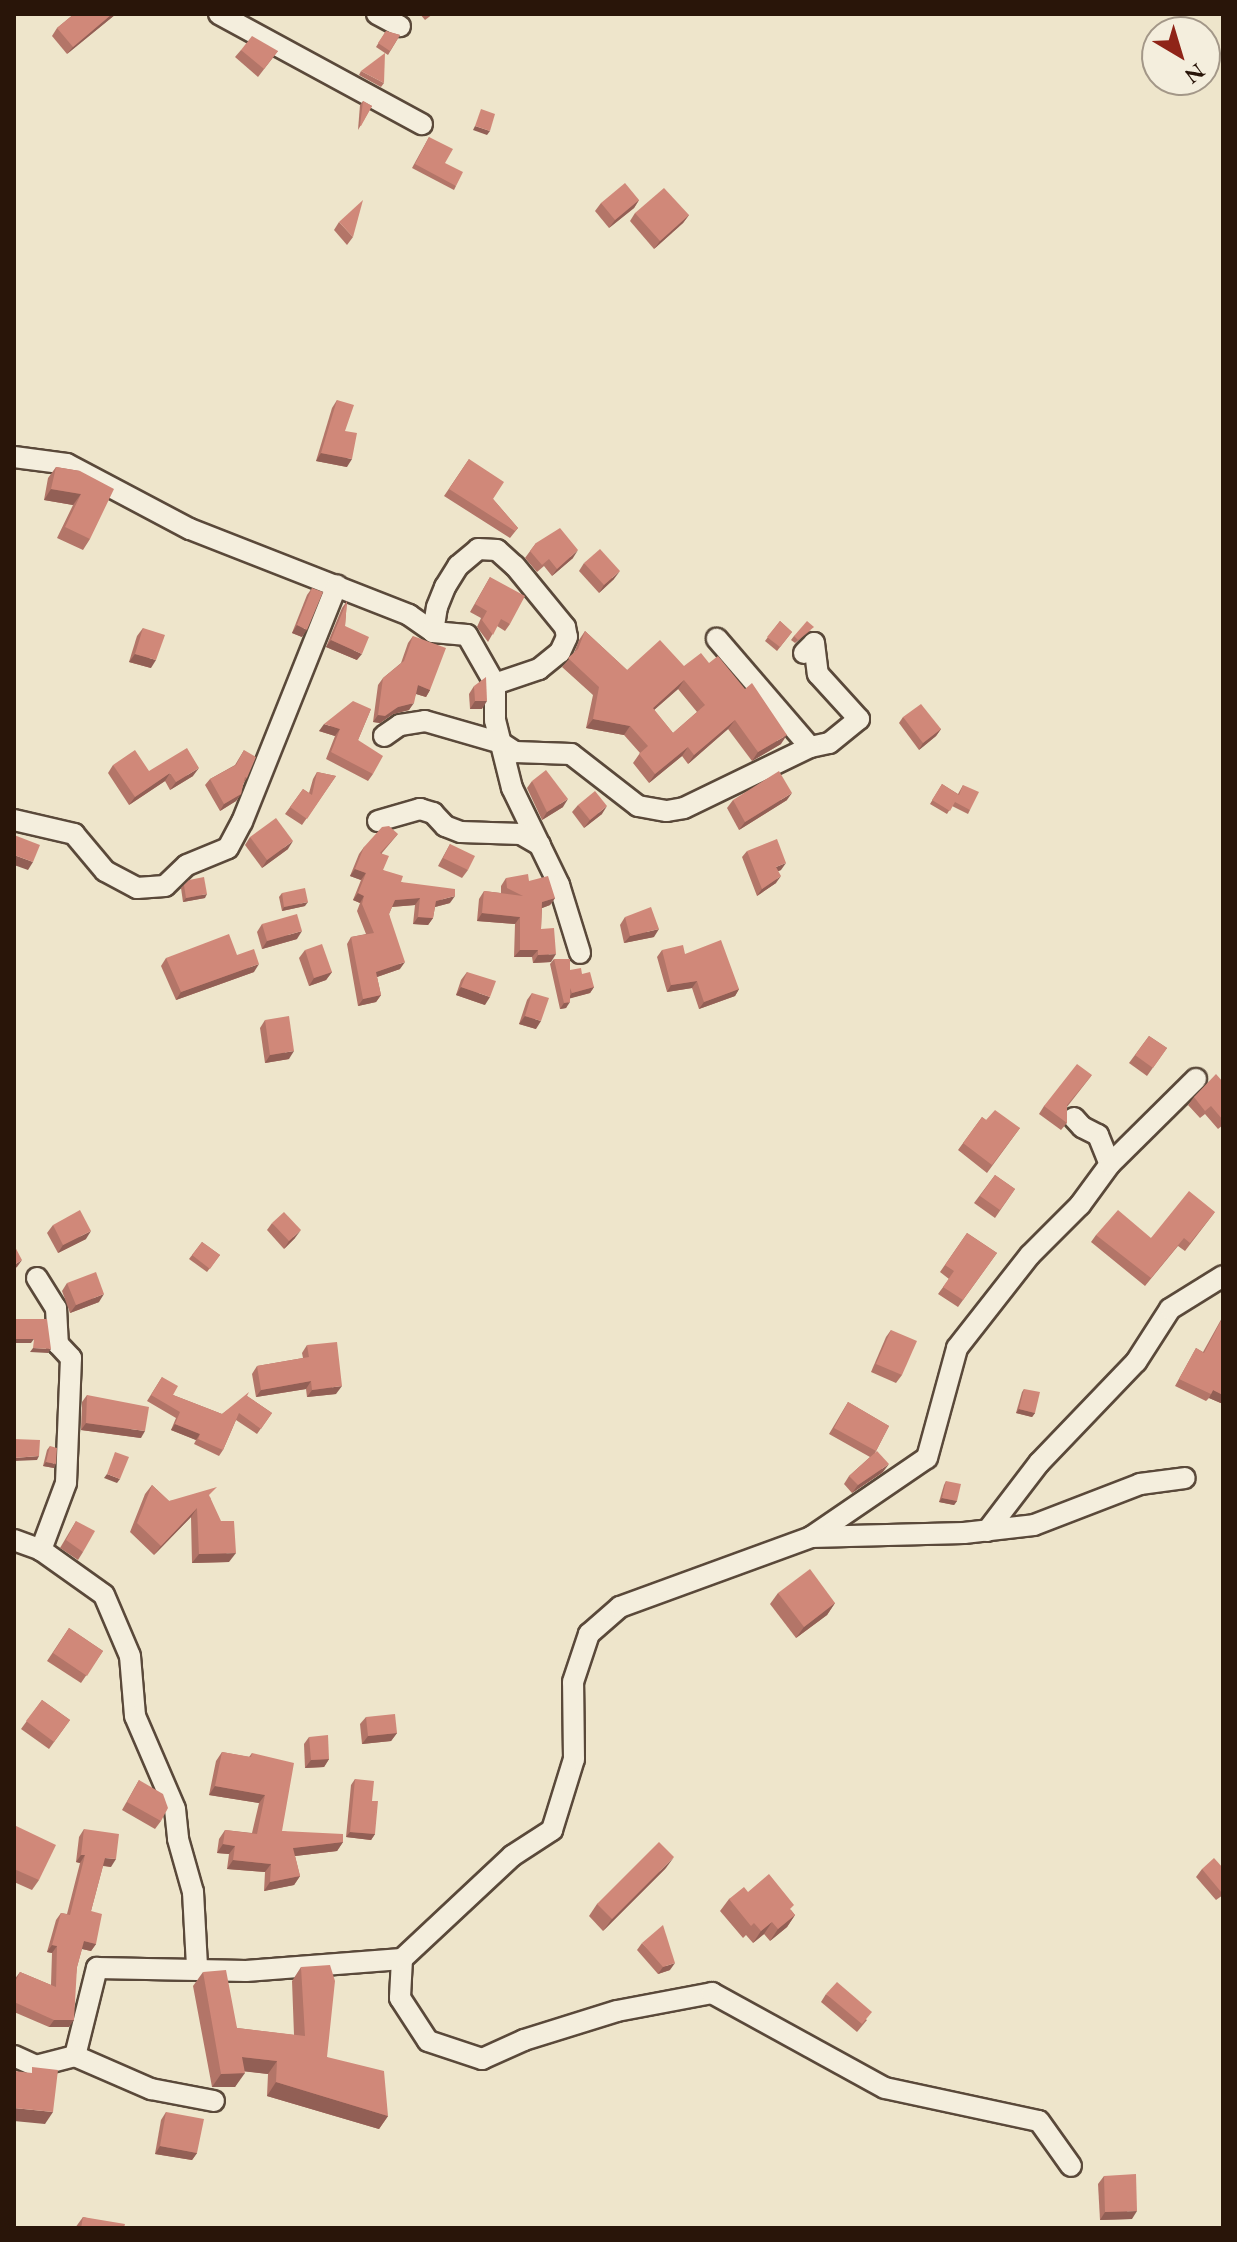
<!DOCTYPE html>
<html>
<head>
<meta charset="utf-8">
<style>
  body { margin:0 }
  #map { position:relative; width:1237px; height:2242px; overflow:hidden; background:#eee5cb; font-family:"EB Garamond",serif }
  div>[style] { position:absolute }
  .roads { filter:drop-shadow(2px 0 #5a493a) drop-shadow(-2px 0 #5a493a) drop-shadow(0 2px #5a493a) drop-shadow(0 -2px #5a493a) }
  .street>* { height:20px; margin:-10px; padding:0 10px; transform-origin:10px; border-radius:10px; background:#f4eedd }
  .wall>* { inset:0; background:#b37568 }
  .shaded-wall>* { inset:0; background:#925f55 }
  .building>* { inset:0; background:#d08879 }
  span { translate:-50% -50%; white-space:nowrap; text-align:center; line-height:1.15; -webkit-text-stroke:8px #f4eedd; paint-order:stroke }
  .frame { position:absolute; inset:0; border:16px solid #291509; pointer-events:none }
  .north { position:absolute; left:1141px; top:16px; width:80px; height:80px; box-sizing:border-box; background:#f4eedd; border:2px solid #a39788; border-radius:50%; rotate:142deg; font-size:22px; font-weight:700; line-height:32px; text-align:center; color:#291509 }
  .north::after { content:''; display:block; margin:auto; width:28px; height:36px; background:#8f2418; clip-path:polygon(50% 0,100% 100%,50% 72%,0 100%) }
</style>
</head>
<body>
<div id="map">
  <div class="roads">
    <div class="street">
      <div style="left:219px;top:14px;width:231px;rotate:28.5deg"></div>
      <div style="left:377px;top:14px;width:26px;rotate:28deg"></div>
      <div style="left:14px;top:457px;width:53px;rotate:7.5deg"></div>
      <div style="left:67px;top:464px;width:139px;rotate:27.9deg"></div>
      <div style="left:190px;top:529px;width:235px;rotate:21.4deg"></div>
      <div style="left:409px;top:615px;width:29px;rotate:35deg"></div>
      <div style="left:433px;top:632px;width:34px;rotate:5deg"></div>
      <div style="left:467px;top:635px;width:56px;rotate:60.3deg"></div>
      <div style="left:495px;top:684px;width:36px;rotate:90deg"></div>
      <div style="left:495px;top:720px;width:70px;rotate:76deg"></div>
      <div style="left:512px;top:788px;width:108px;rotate:64.1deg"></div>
      <div style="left:559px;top:885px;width:71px;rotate:72.8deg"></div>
      <div style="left:433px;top:632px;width:25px;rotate:-81deg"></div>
      <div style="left:437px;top:607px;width:22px;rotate:-68deg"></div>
      <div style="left:445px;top:587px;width:25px;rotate:-58deg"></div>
      <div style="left:458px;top:566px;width:26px;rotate:-40deg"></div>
      <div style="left:478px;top:549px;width:19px;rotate:3deg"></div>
      <div style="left:497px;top:550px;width:24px;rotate:42deg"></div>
      <div style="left:515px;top:566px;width:79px;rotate:50.7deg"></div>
      <div style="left:565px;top:627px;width:10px;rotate:79deg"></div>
      <div style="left:567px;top:637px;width:17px;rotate:115deg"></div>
      <div style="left:560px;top:652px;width:27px;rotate:141deg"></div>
      <div style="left:539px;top:669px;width:46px;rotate:161.2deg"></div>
      <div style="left:804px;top:653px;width:14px;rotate:-45deg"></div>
      <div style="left:814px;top:643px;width:31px;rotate:83deg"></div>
      <div style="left:818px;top:674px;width:61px;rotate:47.7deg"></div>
      <div style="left:859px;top:719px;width:38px;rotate:141deg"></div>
      <div style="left:829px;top:743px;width:19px;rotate:168deg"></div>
      <div style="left:384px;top:736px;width:19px;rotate:-35deg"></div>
      <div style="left:400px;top:725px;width:25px;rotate:-9deg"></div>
      <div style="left:425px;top:721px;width:79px;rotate:16.1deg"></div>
      <div style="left:501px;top:743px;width:17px;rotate:33deg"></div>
      <div style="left:515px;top:752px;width:56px;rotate:2deg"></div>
      <div style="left:571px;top:754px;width:85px;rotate:37.8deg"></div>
      <div style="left:638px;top:806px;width:29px;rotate:10deg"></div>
      <div style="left:667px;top:811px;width:17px;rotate:-10deg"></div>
      <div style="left:684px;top:808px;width:140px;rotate:-25.8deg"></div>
      <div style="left:810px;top:747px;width:143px;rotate:-130.7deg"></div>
      <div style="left:14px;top:820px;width:62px;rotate:13.1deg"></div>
      <div style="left:74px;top:834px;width:48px;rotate:50deg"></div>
      <div style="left:105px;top:871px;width:36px;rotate:28deg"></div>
      <div style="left:137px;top:888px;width:28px;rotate:-4deg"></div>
      <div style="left:165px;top:886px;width:30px;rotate:-44deg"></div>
      <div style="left:187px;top:865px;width:44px;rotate:-22.5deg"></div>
      <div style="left:228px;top:848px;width:30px;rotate:-62deg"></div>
      <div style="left:242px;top:822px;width:255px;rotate:-68.2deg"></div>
      <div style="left:378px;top:821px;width:44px;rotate:-15.9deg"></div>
      <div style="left:420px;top:809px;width:14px;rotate:17deg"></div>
      <div style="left:433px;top:813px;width:18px;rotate:47deg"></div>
      <div style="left:445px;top:826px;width:17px;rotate:21deg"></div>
      <div style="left:461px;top:832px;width:60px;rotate:1.9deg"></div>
      <div style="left:521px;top:834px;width:22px;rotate:30deg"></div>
      <div style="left:1074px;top:1118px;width:12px;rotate:48deg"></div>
      <div style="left:1082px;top:1127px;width:18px;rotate:27deg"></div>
      <div style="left:1098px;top:1135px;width:31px;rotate:68deg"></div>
      <div style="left:37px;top:1278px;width:36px;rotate:58deg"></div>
      <div style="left:56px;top:1308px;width:36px;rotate:87deg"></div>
      <div style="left:58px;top:1344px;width:19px;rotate:47deg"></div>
      <div style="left:71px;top:1358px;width:125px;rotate:92.3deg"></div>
      <div style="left:66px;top:1483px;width:72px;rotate:110.5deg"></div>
      <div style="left:987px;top:1531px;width:86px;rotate:-52.6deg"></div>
      <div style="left:1039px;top:1463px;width:140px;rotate:-46.2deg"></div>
      <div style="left:1136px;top:1362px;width:63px;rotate:-57.3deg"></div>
      <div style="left:1170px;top:1309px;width:62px;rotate:-31.9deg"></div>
      <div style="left:811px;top:1537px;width:140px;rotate:-34.3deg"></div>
      <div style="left:927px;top:1458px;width:114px;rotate:-74.7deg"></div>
      <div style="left:957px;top:1348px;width:118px;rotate:-51.9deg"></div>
      <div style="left:1030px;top:1255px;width:71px;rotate:-45deg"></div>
      <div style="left:1080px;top:1205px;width:51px;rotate:-53.8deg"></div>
      <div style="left:1110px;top:1164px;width:121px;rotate:-44.7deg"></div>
      <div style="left:14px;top:1540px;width:29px;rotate:20deg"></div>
      <div style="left:41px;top:1550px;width:77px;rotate:35.5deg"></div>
      <div style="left:104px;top:1595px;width:66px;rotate:66.9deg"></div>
      <div style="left:130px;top:1656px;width:60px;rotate:85.2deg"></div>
      <div style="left:135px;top:1716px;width:101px;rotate:66.7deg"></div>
      <div style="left:175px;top:1809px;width:30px;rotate:84deg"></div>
      <div style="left:178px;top:1839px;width:55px;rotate:74.2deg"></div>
      <div style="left:193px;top:1892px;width:75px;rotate:86.9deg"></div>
      <div style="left:402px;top:1959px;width:39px;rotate:93deg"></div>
      <div style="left:400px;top:1998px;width:51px;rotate:56.9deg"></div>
      <div style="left:428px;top:2041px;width:57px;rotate:18.4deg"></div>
      <div style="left:482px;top:2059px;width:46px;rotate:-24.3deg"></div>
      <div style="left:524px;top:2040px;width:97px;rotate:-17.3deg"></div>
      <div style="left:617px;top:2011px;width:97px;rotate:-10.7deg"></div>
      <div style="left:712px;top:1993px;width:197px;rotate:28.8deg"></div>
      <div style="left:885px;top:2088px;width:157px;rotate:12.1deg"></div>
      <div style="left:1039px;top:2121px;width:55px;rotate:54.6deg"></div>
      <div style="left:14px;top:2056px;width:24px;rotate:24deg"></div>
      <div style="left:36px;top:2066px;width:40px;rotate:-14.4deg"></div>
      <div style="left:75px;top:2056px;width:91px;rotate:-76deg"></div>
      <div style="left:97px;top:1968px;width:149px;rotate:1.2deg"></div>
      <div style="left:246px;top:1971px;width:156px;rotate:-4.4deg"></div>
      <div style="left:402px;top:1959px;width:151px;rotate:-43.1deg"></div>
      <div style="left:512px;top:1856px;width:48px;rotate:-33deg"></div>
      <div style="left:552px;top:1830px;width:74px;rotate:-72.8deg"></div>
      <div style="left:574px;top:1759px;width:77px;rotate:-90.7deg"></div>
      <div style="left:573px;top:1682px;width:51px;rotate:-71.6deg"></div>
      <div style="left:589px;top:1634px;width:41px;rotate:-41.1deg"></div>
      <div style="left:620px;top:1607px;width:203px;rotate:-20.1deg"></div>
      <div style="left:811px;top:1537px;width:153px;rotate:-1.5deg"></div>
      <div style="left:964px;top:1533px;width:70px;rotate:-6.5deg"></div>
      <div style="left:1034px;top:1525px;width:114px;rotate:-21.1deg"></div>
      <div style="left:1140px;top:1484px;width:45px;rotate:-7.6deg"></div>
      <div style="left:75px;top:2056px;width:83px;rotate:23.5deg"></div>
      <div style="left:151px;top:2089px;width:64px;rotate:10.8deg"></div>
    </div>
  </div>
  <div class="wall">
    <div style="clip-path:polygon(74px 14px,116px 14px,67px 54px,52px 36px,57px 28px)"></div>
    <div style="clip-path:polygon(420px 14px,433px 14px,425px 20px)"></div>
    <div style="clip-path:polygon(386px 31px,400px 35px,388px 55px,376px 47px)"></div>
    <div style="clip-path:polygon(241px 50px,278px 51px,258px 77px,235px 57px)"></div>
    <div style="clip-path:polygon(361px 71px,384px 83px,381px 87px,359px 75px)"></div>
    <div style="clip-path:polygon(363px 101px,372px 106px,358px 130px,360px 105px)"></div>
    <div style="clip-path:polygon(429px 137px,456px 186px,454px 190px,412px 168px)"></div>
    <div style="clip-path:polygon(639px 200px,634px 208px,609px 228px,595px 211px,601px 203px)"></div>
    <div style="clip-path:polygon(635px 213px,689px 215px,683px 223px,654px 249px,630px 221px)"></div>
    <div style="clip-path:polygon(339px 222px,353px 237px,347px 245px,334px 230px)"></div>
    <div style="clip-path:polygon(337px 400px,345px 431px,347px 467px,316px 461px,332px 408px)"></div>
    <div style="clip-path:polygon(469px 459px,493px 499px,518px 528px,510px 538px,444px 496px)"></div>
    <div style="clip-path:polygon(56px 467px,80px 471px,90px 539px,83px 550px,57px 538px,73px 505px,44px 500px,48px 478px)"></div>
    <div style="clip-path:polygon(536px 543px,573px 558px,552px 576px,544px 566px,537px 572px,525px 558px)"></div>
    <div style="clip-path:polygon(584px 563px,614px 579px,599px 593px,579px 571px)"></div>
    <div style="clip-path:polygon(490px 577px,510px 624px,505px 631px,497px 626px,488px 642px,477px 627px,481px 618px,470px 612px)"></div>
    <div style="clip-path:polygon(312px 588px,302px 637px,292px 633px,307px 595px)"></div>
    <div style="clip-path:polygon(347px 601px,345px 626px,357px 660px,326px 647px,342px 608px)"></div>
    <div style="clip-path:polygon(780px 621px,792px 632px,777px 651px,765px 641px)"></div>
    <div style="clip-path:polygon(143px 628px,151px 668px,129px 662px,137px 636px)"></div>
    <div style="clip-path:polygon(811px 630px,795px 643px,791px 640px,794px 636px)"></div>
    <div style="clip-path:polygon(evenodd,585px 631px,627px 670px,684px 666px,781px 744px,752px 761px,728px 729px,688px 764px,682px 756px,649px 783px,633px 763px,640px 753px,624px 735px,586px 728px,593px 695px,562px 667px,574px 653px,579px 640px,585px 631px,678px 689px,697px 712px,673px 733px,654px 710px,678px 689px)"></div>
    <div style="clip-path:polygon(413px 636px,430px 690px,426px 697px,416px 694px,409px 710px,393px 714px,380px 723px,373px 722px,378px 685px,383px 678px,401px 663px,408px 643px)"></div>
    <div style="clip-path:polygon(474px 686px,482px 709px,470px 709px,469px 694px)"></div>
    <div style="clip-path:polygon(371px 709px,358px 740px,373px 774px,368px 781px,326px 759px,335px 736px,319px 731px)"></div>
    <div style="clip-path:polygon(903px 717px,941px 729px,936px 736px,919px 750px,899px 723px)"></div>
    <div style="clip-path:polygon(244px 750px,247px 778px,243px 784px,241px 794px,236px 801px,220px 811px,205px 785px,210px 779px,235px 765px)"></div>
    <div style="clip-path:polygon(113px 765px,149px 771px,193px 776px,170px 790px,165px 781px,129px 805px,108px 773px)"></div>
    <div style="clip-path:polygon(317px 772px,336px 776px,302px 825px,285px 814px,303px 789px,309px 793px,313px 779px)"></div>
    <div style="clip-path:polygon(532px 781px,563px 807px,542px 820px,527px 788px)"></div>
    <div style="clip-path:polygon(942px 784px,958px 794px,963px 785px,970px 810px,968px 814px,952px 806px,947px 814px,930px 804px)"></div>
    <div style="clip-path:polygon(733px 800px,787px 800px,739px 830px,727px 808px)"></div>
    <div style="clip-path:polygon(578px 805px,602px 814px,584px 828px,572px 812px)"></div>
    <div style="clip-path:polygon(398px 834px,382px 853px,383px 870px,401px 882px,450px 903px,435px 907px,433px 918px,428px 925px,413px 924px,415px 905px,392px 907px,389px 914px,400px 969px,377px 977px,381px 995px,376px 1002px,358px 1006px,347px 944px,351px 937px,366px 934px,357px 911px,360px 903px,353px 900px,361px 880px,350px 876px,359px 854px,364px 847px)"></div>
    <div style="clip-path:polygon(250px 837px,288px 849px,262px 868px,245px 845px)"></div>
    <div style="clip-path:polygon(450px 844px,468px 870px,462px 878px,438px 866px)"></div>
    <div style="clip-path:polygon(747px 851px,781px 870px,778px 871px,776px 883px,757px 896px,742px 857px)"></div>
    <div style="clip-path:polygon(506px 878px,529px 881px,555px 898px,550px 905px,542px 908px,541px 929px,551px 962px,533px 963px,532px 957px,514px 957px,515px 924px,477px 921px,479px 899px,484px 891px,501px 893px,501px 886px)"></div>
    <div style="clip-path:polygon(184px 885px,205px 898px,183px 902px,181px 888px)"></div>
    <div style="clip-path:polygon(282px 893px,305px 906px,282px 911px,279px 897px)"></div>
    <div style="clip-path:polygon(625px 917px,654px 937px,624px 943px,620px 925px)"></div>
    <div style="clip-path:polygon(262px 924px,297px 939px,262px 949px,257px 932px)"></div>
    <div style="clip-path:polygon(305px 950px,332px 972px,326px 980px,309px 986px,299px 958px)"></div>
    <div style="clip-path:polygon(662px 950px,685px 954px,739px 989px,735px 996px,699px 1009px,692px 988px,667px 992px,657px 957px)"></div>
    <div style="clip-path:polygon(237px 955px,254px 972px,176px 1000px,161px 966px,166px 958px)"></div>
    <div style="clip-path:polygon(554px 959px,570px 970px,582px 974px,594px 987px,590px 993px,570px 998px,566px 1008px,560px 1009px,550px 964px)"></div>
    <div style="clip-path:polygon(467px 972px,485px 1005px,456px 995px,461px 980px)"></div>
    <div style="clip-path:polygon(532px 993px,536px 1029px,519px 1024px,527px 1000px)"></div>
    <div style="clip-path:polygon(265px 1020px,289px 1059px,265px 1063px,260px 1028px)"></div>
    <div style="clip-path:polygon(1149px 1036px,1167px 1048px,1147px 1076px,1129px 1063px)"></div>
    <div style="clip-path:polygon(1092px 1075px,1067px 1107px,1067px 1123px,1061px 1130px,1039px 1114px,1044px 1106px)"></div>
    <div style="clip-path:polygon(1223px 1082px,1223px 1125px,1218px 1129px,1205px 1114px,1200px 1118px,1188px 1105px,1194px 1097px)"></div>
    <div style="clip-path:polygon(982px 1117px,986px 1120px,1020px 1128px,987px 1173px,958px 1150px)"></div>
    <div style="clip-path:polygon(995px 1175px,1015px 1189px,995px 1218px,974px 1203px)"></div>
    <div style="clip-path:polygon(1215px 1212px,1185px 1251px,1178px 1246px,1145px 1286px,1091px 1242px,1096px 1235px,1151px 1238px)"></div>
    <div style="clip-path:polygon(272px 1223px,295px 1238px,284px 1249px,267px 1230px)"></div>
    <div style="clip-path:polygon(53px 1225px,86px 1239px,58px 1253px,47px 1233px)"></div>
    <div style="clip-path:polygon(967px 1233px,997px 1253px,958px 1307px,938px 1294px,949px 1279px,940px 1272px)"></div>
    <div style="clip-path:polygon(202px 1242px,220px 1255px,207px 1272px,189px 1259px)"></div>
    <div style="clip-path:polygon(67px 1283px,99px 1302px,70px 1313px,62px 1291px)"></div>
    <div style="clip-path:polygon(1223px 1316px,1223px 1404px,1209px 1398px,1206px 1401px,1175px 1386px,1196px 1348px,1203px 1352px)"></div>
    <div style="clip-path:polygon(891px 1330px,902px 1375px,896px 1383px,871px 1372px,886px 1337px)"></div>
    <div style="clip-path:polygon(307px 1345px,336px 1394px,307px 1397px,306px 1389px,256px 1397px,252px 1374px,257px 1366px,303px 1358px,302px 1353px)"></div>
    <div style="clip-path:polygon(162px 1377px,173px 1395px,222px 1414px,247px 1396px,272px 1413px,257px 1434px,236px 1420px,223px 1450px,219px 1456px,194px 1444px,196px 1440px,171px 1430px,176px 1418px,147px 1401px)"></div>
    <div style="clip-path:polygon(1024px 1389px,1035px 1413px,1032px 1417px,1016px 1413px,1022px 1392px)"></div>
    <div style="clip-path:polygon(87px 1395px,141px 1438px,81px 1430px,82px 1402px)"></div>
    <div style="clip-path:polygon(848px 1402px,889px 1426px,875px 1453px,883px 1472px,852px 1493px,844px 1484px,849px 1476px,870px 1457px,829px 1434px)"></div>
    <div style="clip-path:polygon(50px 1446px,54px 1468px,43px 1466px,47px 1450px)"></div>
    <div style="clip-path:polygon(946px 1481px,957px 1501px,954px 1505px,939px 1502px,944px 1485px)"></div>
    <div style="clip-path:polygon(152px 1485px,169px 1501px,210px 1497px,229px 1562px,192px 1563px,191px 1517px,154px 1555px,130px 1532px,145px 1494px)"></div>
    <div style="clip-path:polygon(76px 1521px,83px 1552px,78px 1560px,60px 1548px)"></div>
    <div style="clip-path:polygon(778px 1593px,835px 1603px,827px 1615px,796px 1638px,770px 1604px)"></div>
    <div style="clip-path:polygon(69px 1628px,103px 1651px,81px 1683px,47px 1661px)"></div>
    <div style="clip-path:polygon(42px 1700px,70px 1720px,49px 1749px,21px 1729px)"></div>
    <div style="clip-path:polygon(366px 1717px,397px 1733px,391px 1741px,362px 1744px,360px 1724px)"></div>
    <div style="clip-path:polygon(309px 1737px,329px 1759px,324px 1767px,305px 1768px,304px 1744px)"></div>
    <div style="clip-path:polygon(222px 1752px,249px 1757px,252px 1753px,282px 1831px,343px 1842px,337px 1851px,295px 1856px,300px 1876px,294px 1885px,264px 1891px,265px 1872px,227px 1869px,229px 1854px,217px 1853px,219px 1839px,225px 1830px,252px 1833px,259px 1803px,209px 1795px,216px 1761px)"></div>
    <div style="clip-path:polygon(355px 1779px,372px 1801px,375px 1834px,371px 1840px,346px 1837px,351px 1785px)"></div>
    <div style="clip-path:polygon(139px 1780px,161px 1821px,155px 1829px,122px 1810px)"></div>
    <div style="clip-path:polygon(14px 1825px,39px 1880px,32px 1890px,14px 1882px)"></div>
    <div style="clip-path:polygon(84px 1829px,111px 1867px,103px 1866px,91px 1911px,96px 1944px,91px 1951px,82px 1949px,77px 1967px,69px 2027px,49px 2027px,14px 2012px,14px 1980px,20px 1972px,51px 1985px,52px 1953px,47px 1952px,56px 1920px,61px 1913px,67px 1914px,80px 1863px,76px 1862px,79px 1837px)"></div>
    <div style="clip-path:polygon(666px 1868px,603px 1931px,589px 1916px,597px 1904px)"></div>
    <div style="clip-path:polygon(1223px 1868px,1223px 1895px,1216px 1900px,1196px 1877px,1202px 1869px)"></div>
    <div style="clip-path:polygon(748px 1892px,791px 1910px,795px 1915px,787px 1927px,770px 1941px,764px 1934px,753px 1943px,746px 1935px,743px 1938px,720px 1911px,729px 1899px)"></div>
    <div style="clip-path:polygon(642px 1943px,670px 1970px,658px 1974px,637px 1950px)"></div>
    <div style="clip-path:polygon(301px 1967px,327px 2057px,388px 2116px,379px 2129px,267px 2096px,268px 2074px,244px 2071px,235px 2087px,212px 2087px,193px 1986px,203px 1972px,237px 2028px,294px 2035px,292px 1981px)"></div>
    <div style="clip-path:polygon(826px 1994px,867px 2020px,857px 2032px,821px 2002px)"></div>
    <div style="clip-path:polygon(166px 2112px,197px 2153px,192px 2160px,155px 2154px,161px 2120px)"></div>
    <div style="clip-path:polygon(1104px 2176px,1132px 2219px,1100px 2220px,1098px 2184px)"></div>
    <div style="clip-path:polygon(83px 2217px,124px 2228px,75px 2228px)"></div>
  </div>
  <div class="shaded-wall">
    <div style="clip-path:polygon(112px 14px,116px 14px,67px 54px,73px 47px)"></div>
    <div style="clip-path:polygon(475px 126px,490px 131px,487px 135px,473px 130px)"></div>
    <div style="clip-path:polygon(639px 200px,634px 208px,609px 228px,615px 220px)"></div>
    <div style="clip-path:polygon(689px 215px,683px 223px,654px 249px,660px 241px)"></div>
    <div style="clip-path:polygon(321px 453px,352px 459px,347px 467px,316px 461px)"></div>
    <div style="clip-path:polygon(51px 489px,81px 494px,73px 505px,44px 500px)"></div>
    <div style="clip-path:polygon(578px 550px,573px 558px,552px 576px,557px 569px)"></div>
    <div style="clip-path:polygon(620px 571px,614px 579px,599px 593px,604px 585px)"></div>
    <div style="clip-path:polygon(297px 625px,307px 630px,302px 637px,292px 633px)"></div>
    <div style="clip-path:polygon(331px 640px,362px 654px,357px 660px,326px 647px)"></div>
    <div style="clip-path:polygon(135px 654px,156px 660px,151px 668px,129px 662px)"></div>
    <div style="clip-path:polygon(684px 680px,678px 689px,646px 717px,653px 708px)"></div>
    <div style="clip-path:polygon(418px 685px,430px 690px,426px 697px,413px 693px)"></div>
    <div style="clip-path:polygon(475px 701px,487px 701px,482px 709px,470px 709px)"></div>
    <div style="clip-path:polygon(414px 703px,409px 710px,393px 714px,380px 723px,373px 722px,378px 715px,398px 707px)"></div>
    <div style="clip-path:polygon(593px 719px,630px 726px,624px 735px,586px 728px)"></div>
    <div style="clip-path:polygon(735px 720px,728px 729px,688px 764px,694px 755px)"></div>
    <div style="clip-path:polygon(324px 724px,340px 729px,335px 736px,319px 731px)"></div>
    <div style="clip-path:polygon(941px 729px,936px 736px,919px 750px,923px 743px)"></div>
    <div style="clip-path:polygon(787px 735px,781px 744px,752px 761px,758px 752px)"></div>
    <div style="clip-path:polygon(688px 747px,682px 756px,649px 783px,655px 774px)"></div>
    <div style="clip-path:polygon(199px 768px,193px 776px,170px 790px,176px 782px)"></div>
    <div style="clip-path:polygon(170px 773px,165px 781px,129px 805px,135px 797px)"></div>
    <div style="clip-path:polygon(792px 793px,787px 800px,739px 830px,745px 822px)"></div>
    <div style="clip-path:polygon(241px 794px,236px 801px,220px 811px,224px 804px)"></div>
    <div style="clip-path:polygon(568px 799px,563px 807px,542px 820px,547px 812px)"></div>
    <div style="clip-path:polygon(607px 806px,602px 814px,584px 828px,590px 820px)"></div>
    <div style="clip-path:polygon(293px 841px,288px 849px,262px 868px,267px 860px)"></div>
    <div style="clip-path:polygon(14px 855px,33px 862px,28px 870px,14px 865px)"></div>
    <div style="clip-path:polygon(786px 863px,781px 870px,771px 874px,776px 867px)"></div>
    <div style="clip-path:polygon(355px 869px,366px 873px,361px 880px,350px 876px)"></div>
    <div style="clip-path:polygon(781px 876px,776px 883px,757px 896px,762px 889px)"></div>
    <div style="clip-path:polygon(358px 893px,364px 896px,360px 903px,353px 900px)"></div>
    <div style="clip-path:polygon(207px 894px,205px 898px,183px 902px,186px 898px)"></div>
    <div style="clip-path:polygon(455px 896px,450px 903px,431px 908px,436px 901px)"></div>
    <div style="clip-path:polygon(420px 898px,415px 905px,390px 907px,395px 900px)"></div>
    <div style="clip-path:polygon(555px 898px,550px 905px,537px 910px,542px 902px)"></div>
    <div style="clip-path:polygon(308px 902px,305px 906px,282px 911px,284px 907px)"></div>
    <div style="clip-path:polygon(482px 913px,520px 917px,515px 924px,477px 921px)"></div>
    <div style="clip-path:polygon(418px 917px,433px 918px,428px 925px,413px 924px)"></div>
    <div style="clip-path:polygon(659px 929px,654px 937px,624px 943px,630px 936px)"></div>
    <div style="clip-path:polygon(302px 931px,297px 939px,262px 949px,267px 941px)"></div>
    <div style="clip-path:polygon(520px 950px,538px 950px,532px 957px,514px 957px)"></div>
    <div style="clip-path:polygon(556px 954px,551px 962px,533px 963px,538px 955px)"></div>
    <div style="clip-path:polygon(405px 962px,400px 969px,371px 979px,376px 972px)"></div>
    <div style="clip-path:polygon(259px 964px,254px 972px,176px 1000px,181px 992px)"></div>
    <div style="clip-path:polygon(332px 972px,326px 980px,309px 986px,314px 978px)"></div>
    <div style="clip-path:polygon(697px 981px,692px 988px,667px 992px,671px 985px)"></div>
    <div style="clip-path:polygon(461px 987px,490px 997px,485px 1005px,456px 995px)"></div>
    <div style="clip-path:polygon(594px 987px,590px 993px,568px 999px,572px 993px)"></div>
    <div style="clip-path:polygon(739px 989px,735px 996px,699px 1009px,704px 1002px)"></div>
    <div style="clip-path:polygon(381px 995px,376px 1002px,358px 1006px,363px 999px)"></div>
    <div style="clip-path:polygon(570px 1002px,566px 1008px,560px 1009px,564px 1003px)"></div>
    <div style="clip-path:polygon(525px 1016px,541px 1021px,536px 1029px,519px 1024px)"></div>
    <div style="clip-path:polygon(294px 1051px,289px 1059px,265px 1063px,270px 1055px)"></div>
    <div style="clip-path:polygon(301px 1230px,295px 1238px,284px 1249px,289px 1241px)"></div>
    <div style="clip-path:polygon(91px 1231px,86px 1239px,58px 1253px,63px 1245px)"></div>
    <div style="clip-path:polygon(22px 1260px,17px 1267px,14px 1269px,14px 1265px)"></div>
    <div style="clip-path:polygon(104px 1294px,99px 1302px,70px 1313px,76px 1305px)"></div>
    <div style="clip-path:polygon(14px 1339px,34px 1339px,31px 1343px,14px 1343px)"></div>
    <div style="clip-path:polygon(33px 1348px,51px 1349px,48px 1353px,30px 1352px)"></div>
    <div style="clip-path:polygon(311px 1381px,306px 1389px,256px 1397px,261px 1390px)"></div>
    <div style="clip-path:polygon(342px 1386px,336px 1394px,307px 1397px,312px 1390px)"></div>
    <div style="clip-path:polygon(1213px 1390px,1223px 1395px,1223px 1404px,1209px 1398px)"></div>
    <div style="clip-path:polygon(1019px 1409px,1035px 1413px,1032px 1417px,1016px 1413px)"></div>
    <div style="clip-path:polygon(86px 1423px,145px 1431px,141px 1438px,81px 1430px)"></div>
    <div style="clip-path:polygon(175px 1424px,200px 1434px,196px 1440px,171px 1430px)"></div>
    <div style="clip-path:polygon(39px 1456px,37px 1460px,14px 1461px,14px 1458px)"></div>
    <div style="clip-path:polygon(46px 1462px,56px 1464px,54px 1468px,43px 1466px)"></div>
    <div style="clip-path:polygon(889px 1464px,883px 1472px,852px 1493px,858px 1485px)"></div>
    <div style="clip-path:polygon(107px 1474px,120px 1479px,117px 1483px,104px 1478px)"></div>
    <div style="clip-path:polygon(942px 1498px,957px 1501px,954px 1505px,939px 1502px)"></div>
    <div style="clip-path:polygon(197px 1508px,191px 1517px,154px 1555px,161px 1546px)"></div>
    <div style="clip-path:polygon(236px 1553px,229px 1562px,192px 1563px,199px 1554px)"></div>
    <div style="clip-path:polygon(835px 1603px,827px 1615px,796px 1638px,804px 1627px)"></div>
    <div style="clip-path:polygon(397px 1733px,391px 1741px,362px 1744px,368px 1736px)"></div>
    <div style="clip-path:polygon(329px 1759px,324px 1767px,305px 1768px,311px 1760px)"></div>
    <div style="clip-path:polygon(215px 1786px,265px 1795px,259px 1803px,209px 1795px)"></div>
    <div style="clip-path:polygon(350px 1832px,375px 1834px,371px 1840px,346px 1837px)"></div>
    <div style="clip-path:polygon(343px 1842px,337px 1851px,287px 1857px,293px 1848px)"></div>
    <div style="clip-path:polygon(223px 1844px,235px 1846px,229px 1854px,217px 1853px)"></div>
    <div style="clip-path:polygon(81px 1855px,85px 1855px,80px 1863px,76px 1862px)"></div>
    <div style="clip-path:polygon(674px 1857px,666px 1868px,603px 1931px,612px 1919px)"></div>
    <div style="clip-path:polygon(105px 1858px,116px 1859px,111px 1867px,100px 1865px)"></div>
    <div style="clip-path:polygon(233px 1860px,271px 1864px,265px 1872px,227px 1869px)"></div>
    <div style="clip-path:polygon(300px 1876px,294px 1885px,264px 1891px,270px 1882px)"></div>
    <div style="clip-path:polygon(795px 1915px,787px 1927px,770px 1941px,778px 1929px)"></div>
    <div style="clip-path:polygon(772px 1922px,764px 1934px,753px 1943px,761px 1931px)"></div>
    <div style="clip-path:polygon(84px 1941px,96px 1944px,91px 1951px,78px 1948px)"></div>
    <div style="clip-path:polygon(52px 1945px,57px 1946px,52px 1953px,47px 1952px)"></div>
    <div style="clip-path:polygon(675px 1963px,670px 1970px,658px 1974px,663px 1967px)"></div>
    <div style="clip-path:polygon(54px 2020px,74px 2020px,69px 2027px,49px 2027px)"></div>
    <div style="clip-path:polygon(242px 2057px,277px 2061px,268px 2074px,232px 2070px)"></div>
    <div style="clip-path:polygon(245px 2073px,235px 2087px,212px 2087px,221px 2074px)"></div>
    <div style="clip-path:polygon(276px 2082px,388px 2116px,379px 2129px,267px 2096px)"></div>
    <div style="clip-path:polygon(14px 2108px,53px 2112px,45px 2124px,14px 2121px)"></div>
    <div style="clip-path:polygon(160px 2146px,197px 2153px,192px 2160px,155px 2154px)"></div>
    <div style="clip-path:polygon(1137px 2211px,1132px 2219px,1100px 2220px,1105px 2212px)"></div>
  </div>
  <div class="building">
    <div style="clip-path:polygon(74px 14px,112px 14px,73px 47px,57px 28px)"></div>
    <div style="clip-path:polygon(386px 31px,400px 35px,390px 51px,378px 43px)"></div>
    <div style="clip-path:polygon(252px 36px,278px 51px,264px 69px,241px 50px)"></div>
    <div style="clip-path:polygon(385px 53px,384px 83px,361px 71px)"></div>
    <div style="clip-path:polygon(363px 101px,372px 106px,361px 126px,360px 126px)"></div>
    <div style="clip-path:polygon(481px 109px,495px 114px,490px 131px,475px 126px)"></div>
    <div style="clip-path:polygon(429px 137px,453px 149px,445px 163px,463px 172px,456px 186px,415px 164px)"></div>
    <div style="clip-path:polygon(625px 183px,639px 200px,615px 220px,601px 203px)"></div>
    <div style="clip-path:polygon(664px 188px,689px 215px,660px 241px,635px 213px)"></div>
    <div style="clip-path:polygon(363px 200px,353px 237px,339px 222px)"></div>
    <div style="clip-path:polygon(337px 400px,354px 405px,345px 431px,357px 433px,352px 459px,321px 453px)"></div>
    <div style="clip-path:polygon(469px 459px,504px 482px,493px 499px,518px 528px,515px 531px,449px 489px)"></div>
    <div style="clip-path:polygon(56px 467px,80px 471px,114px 489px,90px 539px,65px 527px,81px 494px,51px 489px)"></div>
    <div style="clip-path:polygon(560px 528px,578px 550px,557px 569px,549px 559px,542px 565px,530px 551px,536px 543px)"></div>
    <div style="clip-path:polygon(600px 549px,620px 571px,604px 585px,584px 563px)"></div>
    <div style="clip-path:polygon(490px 577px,525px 596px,510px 624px,501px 619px,493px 635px,482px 620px,487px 611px,475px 604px)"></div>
    <div style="clip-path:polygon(312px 588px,323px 592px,307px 630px,297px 625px)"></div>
    <div style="clip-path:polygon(347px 601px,345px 626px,369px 637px,362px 654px,331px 640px)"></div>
    <div style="clip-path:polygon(780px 621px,792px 632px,780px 647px,767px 637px)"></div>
    <div style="clip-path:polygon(807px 621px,814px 627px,798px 640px,794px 636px)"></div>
    <div style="clip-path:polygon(143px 628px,165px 635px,156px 660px,135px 654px)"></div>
    <div style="clip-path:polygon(evenodd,585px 631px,627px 670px,660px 640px,684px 666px,701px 653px,709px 663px,718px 656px,745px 689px,752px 683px,787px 735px,758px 752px,735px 720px,694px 755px,688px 747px,655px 774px,639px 754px,648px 746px,630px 726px,593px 719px,599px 687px,568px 658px,578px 649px,585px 631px,684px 680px,705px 705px,673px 733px,653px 708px,684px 680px)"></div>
    <div style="clip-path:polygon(413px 636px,446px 648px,430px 690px,418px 685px,414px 703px,398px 707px,385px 716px,378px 715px,383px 678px,404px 661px)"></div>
    <div style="clip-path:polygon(486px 677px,487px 701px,475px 701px,474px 686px)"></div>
    <div style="clip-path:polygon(353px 701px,371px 709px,358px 740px,383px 756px,373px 774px,331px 752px,340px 729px,324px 724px)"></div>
    <div style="clip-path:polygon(921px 704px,941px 729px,923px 743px,903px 717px)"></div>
    <div style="clip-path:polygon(187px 748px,199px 768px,176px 782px,170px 773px,135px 797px,113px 765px,135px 750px,149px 771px)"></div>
    <div style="clip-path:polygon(244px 750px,256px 757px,247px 778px,245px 777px,241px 794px,224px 804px,210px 779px,236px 765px)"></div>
    <div style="clip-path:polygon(546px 770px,568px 799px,547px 812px,532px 781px)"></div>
    <div style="clip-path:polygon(779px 771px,792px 793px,745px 822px,733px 800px)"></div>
    <div style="clip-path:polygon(317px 772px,336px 776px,307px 819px,290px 807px,303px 789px,312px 795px)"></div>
    <div style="clip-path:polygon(942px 784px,959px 795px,963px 785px,979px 792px,970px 810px,955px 802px,950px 811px,932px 800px)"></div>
    <div style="clip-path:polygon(595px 791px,607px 806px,590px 820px,578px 805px)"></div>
    <div style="clip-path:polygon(276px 818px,293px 841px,267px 860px,250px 837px)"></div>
    <div style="clip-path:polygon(389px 826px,398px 834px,380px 853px,389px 856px,383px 870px,403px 876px,401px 882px,455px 889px,455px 896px,436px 901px,433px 918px,418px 917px,420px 898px,395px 900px,389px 914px,405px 962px,376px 972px,381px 995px,363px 999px,351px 937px,374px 933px,362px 904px,364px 896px,358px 893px,366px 873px,355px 869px,364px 847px,382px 827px)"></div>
    <div style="clip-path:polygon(14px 835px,40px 845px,33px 862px,14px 855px)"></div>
    <div style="clip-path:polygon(777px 839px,786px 863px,776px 867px,781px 876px,762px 889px,747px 851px)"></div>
    <div style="clip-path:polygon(450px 844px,475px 856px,468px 870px,443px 858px)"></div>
    <div style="clip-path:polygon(528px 874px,529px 881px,548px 876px,555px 898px,542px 902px,541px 929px,554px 928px,556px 954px,538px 955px,538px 950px,520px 950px,520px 917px,482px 913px,484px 891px,523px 896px,507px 888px,506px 878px)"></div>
    <div style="clip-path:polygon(204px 877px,207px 894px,186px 898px,184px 885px,189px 880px)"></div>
    <div style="clip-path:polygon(305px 888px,308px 902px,284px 907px,282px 893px)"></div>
    <div style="clip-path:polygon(651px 907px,659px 929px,630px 936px,625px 917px)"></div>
    <div style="clip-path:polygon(297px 914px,302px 931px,267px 941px,262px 924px)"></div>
    <div style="clip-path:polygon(229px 934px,237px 955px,254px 949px,259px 964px,181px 992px,166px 958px)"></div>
    <div style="clip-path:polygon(721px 940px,739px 989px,704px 1002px,697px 981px,671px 985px,662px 950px,683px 945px,685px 954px)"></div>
    <div style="clip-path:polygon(322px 944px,332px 972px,314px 978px,305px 950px)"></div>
    <div style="clip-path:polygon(554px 959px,570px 959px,570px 970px,581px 968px,582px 974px,590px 972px,594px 987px,572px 993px,570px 988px,570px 1002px,564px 1003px)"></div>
    <div style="clip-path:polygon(467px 972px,496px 981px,490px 997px,461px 987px)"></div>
    <div style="clip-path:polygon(532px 993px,549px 998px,541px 1021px,525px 1016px)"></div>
    <div style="clip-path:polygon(289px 1016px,294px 1051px,270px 1055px,265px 1020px)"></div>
    <div style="clip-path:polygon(1149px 1036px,1167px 1048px,1153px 1068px,1135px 1055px)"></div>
    <div style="clip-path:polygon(1077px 1064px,1092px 1075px,1067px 1105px,1067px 1123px,1044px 1106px)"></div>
    <div style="clip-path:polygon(1216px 1074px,1223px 1082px,1223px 1120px,1211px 1106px,1205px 1111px,1194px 1097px)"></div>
    <div style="clip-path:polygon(995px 1110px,1020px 1128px,992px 1165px,963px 1143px,982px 1117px,986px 1120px)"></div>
    <div style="clip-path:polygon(995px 1175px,1015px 1189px,1000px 1210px,980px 1196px)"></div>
    <div style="clip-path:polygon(1189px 1191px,1215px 1212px,1190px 1243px,1184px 1238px,1151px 1278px,1096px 1235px,1118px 1210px,1151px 1238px)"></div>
    <div style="clip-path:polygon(80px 1210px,91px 1231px,63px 1245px,53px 1225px)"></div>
    <div style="clip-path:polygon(284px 1212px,301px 1230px,289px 1241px,272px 1223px)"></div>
    <div style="clip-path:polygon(967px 1233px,997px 1253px,963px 1300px,943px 1287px,954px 1271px,945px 1265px)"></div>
    <div style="clip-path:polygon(202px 1242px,220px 1255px,210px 1269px,192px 1255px)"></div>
    <div style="clip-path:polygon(14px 1245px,22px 1260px,14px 1265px)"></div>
    <div style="clip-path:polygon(96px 1272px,104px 1294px,76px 1305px,67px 1283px)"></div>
    <div style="clip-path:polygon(1223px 1317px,1223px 1395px,1213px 1390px,1211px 1394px,1179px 1379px,1196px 1348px,1204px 1353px)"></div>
    <div style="clip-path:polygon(14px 1319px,47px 1319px,51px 1349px,33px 1348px,34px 1339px,14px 1339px)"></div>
    <div style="clip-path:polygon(891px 1330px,917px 1341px,902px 1375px,876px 1364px)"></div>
    <div style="clip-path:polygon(337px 1342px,342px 1386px,312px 1390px,311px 1381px,261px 1390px,257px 1366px,309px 1357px,307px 1345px)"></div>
    <div style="clip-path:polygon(162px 1377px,178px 1386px,173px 1395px,222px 1414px,249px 1392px,247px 1396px,272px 1413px,261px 1429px,239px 1413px,223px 1450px,198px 1439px,200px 1434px,175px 1424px,180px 1412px,151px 1395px)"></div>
    <div style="clip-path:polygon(1024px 1389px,1040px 1392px,1035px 1413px,1019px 1409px)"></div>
    <div style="clip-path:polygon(87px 1395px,149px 1407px,145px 1431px,86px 1423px)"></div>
    <div style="clip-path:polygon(848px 1402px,889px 1426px,876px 1451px,834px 1428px)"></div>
    <div style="clip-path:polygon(14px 1439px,40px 1440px,39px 1456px,14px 1458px)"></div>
    <div style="clip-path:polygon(50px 1446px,57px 1448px,56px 1464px,46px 1462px)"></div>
    <div style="clip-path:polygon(877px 1451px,889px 1464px,858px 1485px,849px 1476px)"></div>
    <div style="clip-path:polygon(115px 1452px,129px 1457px,120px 1479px,107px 1474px)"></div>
    <div style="clip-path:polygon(946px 1481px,961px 1484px,957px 1501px,942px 1498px)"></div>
    <div style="clip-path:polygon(152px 1485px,169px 1501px,217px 1487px,209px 1495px,221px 1521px,234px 1521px,236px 1553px,199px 1554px,197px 1508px,161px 1546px,137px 1523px)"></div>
    <div style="clip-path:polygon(76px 1521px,95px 1531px,83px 1552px,66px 1540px)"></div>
    <div style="clip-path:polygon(810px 1569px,835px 1603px,804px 1627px,778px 1593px)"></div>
    <div style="clip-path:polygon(69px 1628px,103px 1651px,87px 1676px,53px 1653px)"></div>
    <div style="clip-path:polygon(42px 1700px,70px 1720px,54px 1742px,26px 1721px)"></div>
    <div style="clip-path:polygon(395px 1714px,397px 1733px,368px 1736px,366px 1717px)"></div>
    <div style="clip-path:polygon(328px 1735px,329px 1759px,311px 1760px,309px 1737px)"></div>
    <div style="clip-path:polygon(222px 1752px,251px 1757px,252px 1753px,294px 1763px,282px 1831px,343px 1834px,343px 1842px,293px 1848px,300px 1876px,270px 1882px,271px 1864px,233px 1860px,235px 1846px,223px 1844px,225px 1830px,257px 1834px,265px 1795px,215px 1786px)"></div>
    <div style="clip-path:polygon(355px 1779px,374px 1781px,372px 1801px,378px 1801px,375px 1834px,350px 1832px)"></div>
    <div style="clip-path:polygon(139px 1780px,163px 1794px,168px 1808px,161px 1821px,127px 1802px)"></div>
    <div style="clip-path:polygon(14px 1825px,56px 1845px,39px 1880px,14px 1869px)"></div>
    <div style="clip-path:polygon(84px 1829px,119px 1834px,116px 1859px,105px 1858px,91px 1911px,102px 1914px,96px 1944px,84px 1941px,77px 1967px,74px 2020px,54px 2020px,14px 2002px,14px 1984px,20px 1972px,56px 1987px,57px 1946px,52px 1945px,61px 1913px,70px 1915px,85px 1855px,81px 1855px)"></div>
    <div style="clip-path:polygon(659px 1842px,674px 1857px,612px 1919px,597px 1904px)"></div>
    <div style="clip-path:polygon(1214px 1858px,1223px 1868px,1223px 1892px,1222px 1893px,1202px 1869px)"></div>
    <div style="clip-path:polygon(769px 1874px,794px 1905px,790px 1909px,795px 1915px,778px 1929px,772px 1922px,761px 1931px,754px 1923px,751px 1926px,729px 1899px,744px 1887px,748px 1892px)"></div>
    <div style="clip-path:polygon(663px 1925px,675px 1963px,663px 1967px,642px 1943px)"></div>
    <div style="clip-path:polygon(330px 1965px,335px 1981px,327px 2057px,384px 2071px,388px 2116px,276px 2082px,277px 2061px,242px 2057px,245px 2073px,221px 2074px,203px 1972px,226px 1970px,237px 2028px,305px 2036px,301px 1967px)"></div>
    <div style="clip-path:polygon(837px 1982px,872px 2012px,862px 2024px,826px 1994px)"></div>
    <div style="clip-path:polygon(32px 2067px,58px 2070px,53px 2112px,14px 2108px,14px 2071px,32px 2073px)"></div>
    <div style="clip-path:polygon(166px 2112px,204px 2119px,197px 2153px,160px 2146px)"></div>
    <div style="clip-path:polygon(1136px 2174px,1137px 2211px,1105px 2212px,1104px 2176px)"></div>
    <div style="clip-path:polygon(83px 2217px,125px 2224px,124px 2228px,81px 2228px)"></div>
  </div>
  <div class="frame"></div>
  <div class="north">N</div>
</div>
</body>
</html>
